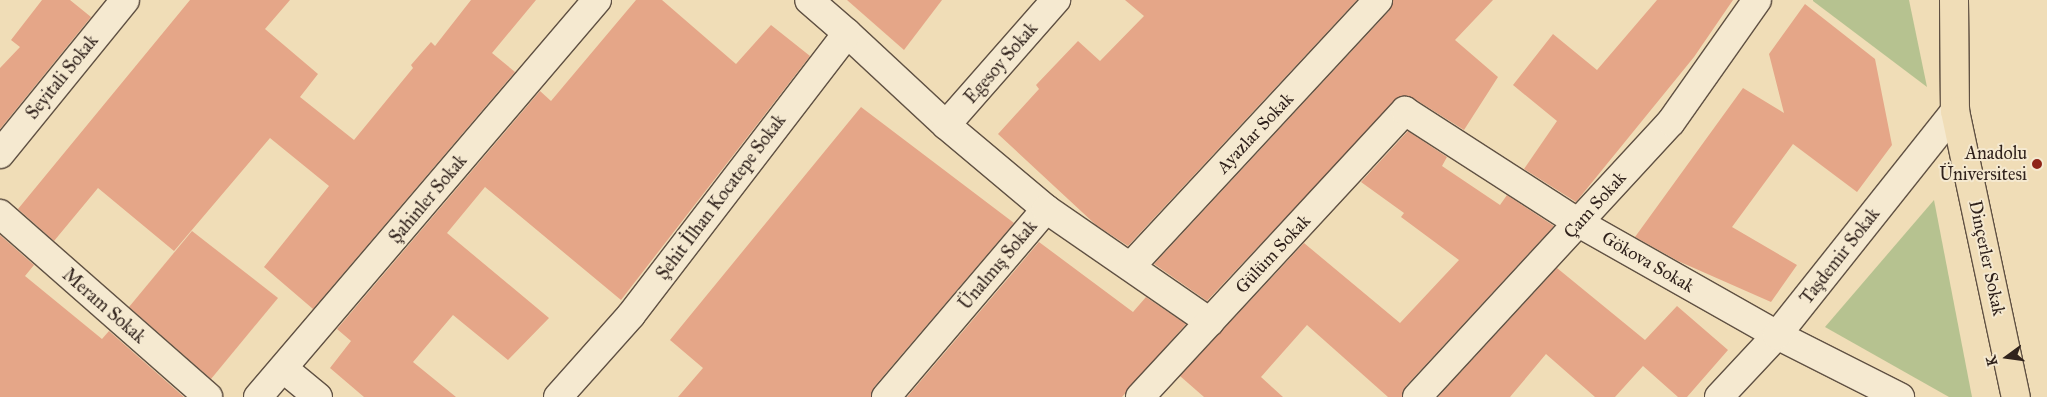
<!DOCTYPE html>
<html>
<head>
<meta charset="utf-8">
<style>
  body { margin:0 }
  #map { position:relative; width:2047px; height:397px; overflow:hidden; background:#f0ddb7; font-family:"IM FELL Great Primer",serif }
  div>[style] { position:absolute }
  .green>* { inset:0; background:#b6c290 }
  .building>* { inset:0; background:#e5a688 }
  .roads { filter:drop-shadow(1px 0 #605143) drop-shadow(-1px 0 #605143) drop-shadow(0 1px #605143) drop-shadow(0 -1px #605143) }
  .minor>* { height:28px; margin:-14px; padding:0 14px; transform-origin:14px; border-radius:14px; background:#f5e9d0 }
  .major>* { height:28px; margin:-14px; padding:0 14px; transform-origin:14px; border-radius:14px; background:#f0ddb7 }
  .dots>* { width:14px; height:14px; translate:-50% -50%; box-sizing:border-box; border:2px solid #f5e9d0; border-radius:50% }
  span { translate:-50% -50%; white-space:nowrap; text-align:center; line-height:1.15; -webkit-text-stroke:4px #f5e9d0; paint-order:stroke }
  .street-label { font-size:18px; color:#30221c }
  .poi-label { font-size:18px; color:#30221c }
  .right { translate:-100% -50%; text-align:right }
  .north { position:absolute; left:1982px; top:332px; width:50px; height:50px; -webkit-text-stroke:4px #f5e9d0; paint-order:stroke; rotate:256deg; font-size:14px; font-weight:700; line-height:20px; text-align:center; color:#30221c }
  .north::after { content:''; display:block; margin:auto; width:18px; height:22px; background:#30221c; clip-path:polygon(50% 0,100% 100%,50% 72%,0 100%) }
</style>
</head>
<body>
<div id="map">
  <div class="green">
    <div style="clip-path:polygon(1909px 0,1927px 87px,1813px 1px,1813px 0)"></div>
    <div style="clip-path:polygon(1934px 200px,1972px 397px,1949px 397px,1825px 327px)"></div>
  </div>
  <div class="building">
    <div style="clip-path:polygon(42px 0,70px 0,91px 17px,0 129px,0 68px,20px 47px,11px 40px)"></div>
    <div style="clip-path:polygon(190px 0,290px 0,265px 29px,318px 74px,300px 97px,354px 140px,413px 68px,411px 65px,431px 42px,435px 46px,471px 0,536px 0,492px 53px,515px 72px,313px 309px,264px 267px,329px 186px,270px 138px,174px 251px,98px 188px,54px 241px,18px 209px)"></div>
    <div style="clip-path:polygon(636px 0,662px 0,736px 64px,771px 25px,810px 56px,621px 300px,485px 187px,447px 233px,549px 318px,508px 360px,453px 315px,413px 362px,456px 397px,364px 397px,330px 368px,351px 341px,337px 329px,540px 91px,551px 101px)"></div>
    <div style="clip-path:polygon(847px 0,942px 0,904px 50px)"></div>
    <div style="clip-path:polygon(1125px 0,1357px 0,1128px 246px,1096px 225px,998px 134px,1039px 89px,1036px 85px,1078px 41px,1100px 61px,1144px 16px)"></div>
    <div style="clip-path:polygon(1393px 0,1493px 0,1455px 40px,1498px 77px,1464px 130px,1413px 98px,1399px 97px,1207px 301px,1154px 264px,1389px 11px)"></div>
    <div style="clip-path:polygon(1657px 0,1733px 0,1694px 57px,1576px 202px,1524px 169px,1557px 121px,1513px 85px,1553px 34px,1597px 70px)"></div>
    <div style="clip-path:polygon(1805px 4px,1875px 59px,1892px 145px,1857px 192px,1793px 144px,1732px 227px,1797px 265px,1771px 302px,1678px 261px,1635px 237px,1743px 88px,1784px 113px,1769px 54px)"></div>
    <div style="clip-path:polygon(861px 107px,1014px 223px,874px 387px,871px 397px,678px 397px,703px 368px,670px 340px)"></div>
    <div style="clip-path:polygon(1408px 131px,1447px 157px,1442px 166px,1500px 205px,1507px 195px,1554px 226px,1406px 386px,1402px 397px,1388px 397px,1307px 325px,1261px 377px,1283px 397px,1204px 397px,1180px 376px,1304px 243px,1400px 323px,1459px 260px,1401px 217px,1404px 213px,1361px 182px)"></div>
    <div style="clip-path:polygon(192px 231px,278px 298px,211px 379px,129px 307px)"></div>
    <div style="clip-path:polygon(0 235px,34px 265px,25px 276px,102px 339px,109px 331px,184px 397px,0 397px)"></div>
    <div style="clip-path:polygon(1039px 242px,1133px 312px,1146px 297px,1186px 324px,1122px 397px,907px 397px)"></div>
    <div style="clip-path:polygon(1557px 268px,1645px 340px,1677px 306px,1728px 350px,1687px 397px,1678px 397px,1643px 366px,1615px 397px,1595px 397px,1546px 354px,1510px 397px,1438px 397px)"></div>
  </div>
  <div class="roads">
    <div class="minor">
      <div style="left:847px;top:33px;width:135px;rotate:42.9deg"></div>
      <div style="left:946px;top:125px;width:131px;rotate:40deg"></div>
      <div style="left:1046px;top:209px;width:247px;rotate:130.4deg"></div>
      <div style="left:946px;top:125px;width:167px;rotate:-48.7deg"></div>
      <div style="left:0;top:154px;width:198px;rotate:-50.9deg"></div>
      <div style="left:1046px;top:209px;width:199px;rotate:34.6deg"></div>
      <div style="left:0;top:214px;width:277px;rotate:41.3deg"></div>
      <div style="left:1131px;top:266px;width:363px;rotate:-47.1deg"></div>
      <div style="left:284px;top:369px;width:44px;rotate:39.5deg"></div>
      <div style="left:258px;top:397px;width:522px;rotate:-49.51deg"></div>
      <div style="left:558px;top:397px;width:110px;rotate:-48.3deg"></div>
      <div style="left:631px;top:315px;width:355px;rotate:-52.5deg"></div>
      <div style="left:847px;top:33px;width:50px;rotate:-139deg"></div>
      <div style="left:1140px;top:397px;width:390px;rotate:-47.2deg"></div>
      <div style="left:1405px;top:111px;width:207px;rotate:32.8deg"></div>
      <div style="left:1579px;top:223px;width:227px;rotate:29.5deg"></div>
      <div style="left:1777px;top:335px;width:138px;rotate:26.8deg"></div>
      <div style="left:1417px;top:397px;width:374px;rotate:-47.3deg"></div>
      <div style="left:1671px;top:122px;width:149px;rotate:-54.8deg"></div>
      <div style="left:1719px;top:397px;width:85px;rotate:-46.9deg"></div>
      <div style="left:1777px;top:335px;width:286px;rotate:-51.5deg"></div>
    </div>
    <div class="major">
      <div style="left:1954px;top:0;width:111px;rotate:89.5deg"></div>
      <div style="left:1955px;top:111px;width:292px;rotate:78deg"></div>
    </div>
  </div>
  <div class="dots">
    <div style="left:2037px;top:164px;background:#8f2418"></div>
  </div>
  <div class="street-label">
    <span style="left:1001px;top:63px;rotate:-49deg">Egesoy Sokak</span>
    <span style="left:62px;top:77px;rotate:-51deg">Seyitali Sokak</span>
    <span style="left:1255px;top:133px;rotate:-47deg">Ayazlar Sokak</span>
    <span style="left:721px;top:197px;rotate:-53deg">Şehit İlhan Kocatepe Sokak</span>
    <span style="left:428px;top:199px;rotate:-50deg">Şahinler Sokak</span>
    <span style="left:1595px;top:205px;rotate:-48deg">Çam Sokak</span>
    <span style="left:1273px;top:254px;rotate:-47deg">Gülüm Sokak</span>
    <span style="left:1840px;top:256px;rotate:-52deg">Taşdemir Sokak</span>
    <span style="left:1987px;top:258px;rotate:78deg">Dinçerler Sokak</span>
    <span style="left:1648px;top:262px;rotate:30deg">Gökova Sokak</span>
    <span style="left:998px;top:265px;rotate:-50deg">Ünalmış Sokak</span>
    <span style="left:104px;top:306px;rotate:41deg">Meram Sokak</span>
  </div>
  <div class="poi-label">
    <span class="right" style="left:2027px;top:164px">Anadolu<br>Üniversitesi</span>
  </div>
  <div class="north">K</div>
</div>
</body>
</html>
